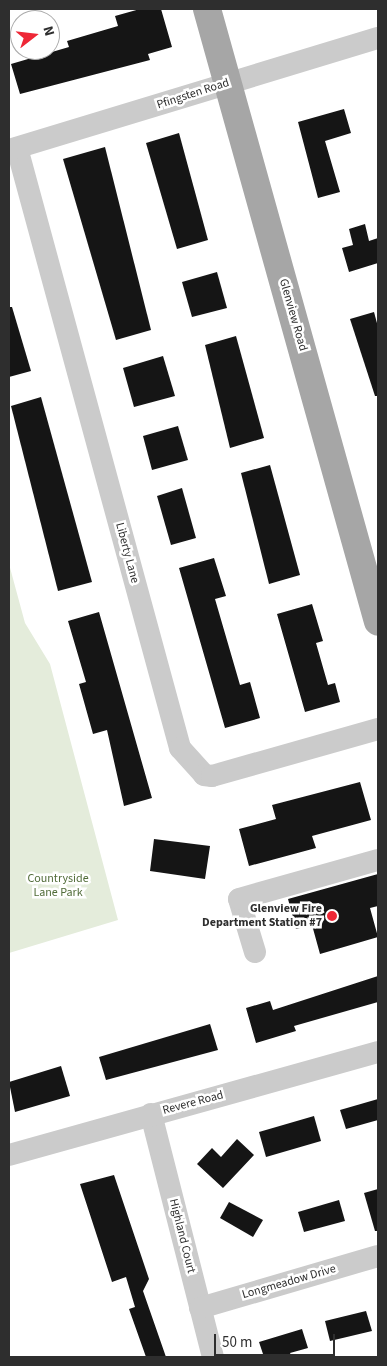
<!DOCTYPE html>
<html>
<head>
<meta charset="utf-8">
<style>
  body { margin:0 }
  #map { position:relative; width:387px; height:1366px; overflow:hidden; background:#fff; font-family:"Source Sans 3",sans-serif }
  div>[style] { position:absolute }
  .green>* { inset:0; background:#e4ecdb }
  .building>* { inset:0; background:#151515 }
  .minor>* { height:22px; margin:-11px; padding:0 11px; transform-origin:11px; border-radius:11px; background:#cbcbcb }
  .major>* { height:28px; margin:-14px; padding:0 14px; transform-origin:14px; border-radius:14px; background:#a6a6a6 }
  .dots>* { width:14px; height:14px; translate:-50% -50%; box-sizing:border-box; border:2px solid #fff; border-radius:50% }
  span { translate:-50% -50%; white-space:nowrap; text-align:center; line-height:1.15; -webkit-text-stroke:5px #fff; paint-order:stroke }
  .street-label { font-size:12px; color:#2e2e2e }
  .park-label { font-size:12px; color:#516c39 }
  .poi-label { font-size:12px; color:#2e2e2e; font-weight:700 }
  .right { translate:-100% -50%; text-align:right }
  .frame { position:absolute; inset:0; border:10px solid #2e2e2e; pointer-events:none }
  .north { position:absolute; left:10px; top:10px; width:50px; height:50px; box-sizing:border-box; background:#fff; border:1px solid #ababab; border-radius:50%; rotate:74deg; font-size:14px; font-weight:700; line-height:20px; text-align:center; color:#2e2e2e }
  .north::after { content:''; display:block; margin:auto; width:18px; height:22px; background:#ee2736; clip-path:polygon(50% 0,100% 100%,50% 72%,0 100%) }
  .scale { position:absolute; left:214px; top:1334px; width:121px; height:22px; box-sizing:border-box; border:2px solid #2e2e2e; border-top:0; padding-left:6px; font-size:15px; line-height:18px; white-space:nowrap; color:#2e2e2e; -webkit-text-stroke:4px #fff; paint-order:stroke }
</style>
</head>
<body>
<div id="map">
  <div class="green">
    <div style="clip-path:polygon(9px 564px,25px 623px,50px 664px,118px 920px,9px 953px)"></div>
  </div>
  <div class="building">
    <div style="clip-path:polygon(140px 9px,161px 9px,172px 47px,148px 54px,150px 60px,20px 94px,11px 64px,69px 47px,67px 41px,118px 26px,115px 16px)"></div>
    <div style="clip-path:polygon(344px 109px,351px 133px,325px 141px,340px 192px,318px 198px,298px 122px)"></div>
    <div style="clip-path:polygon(179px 133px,208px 240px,177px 249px,146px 143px)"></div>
    <div style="clip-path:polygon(105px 147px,151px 330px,116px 340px,63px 159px)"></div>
    <div style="clip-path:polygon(365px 224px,369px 241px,378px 238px,378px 263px,349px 272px,342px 248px,353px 245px,349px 229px)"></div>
    <div style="clip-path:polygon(217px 272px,227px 308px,192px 317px,182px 282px)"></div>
    <div style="clip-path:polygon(9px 307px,12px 307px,31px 371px,9px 377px)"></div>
    <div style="clip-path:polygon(374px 312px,378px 327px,378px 396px,375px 396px,350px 319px)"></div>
    <div style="clip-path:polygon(236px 336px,264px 438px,230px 448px,205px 345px)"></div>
    <div style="clip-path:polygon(163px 356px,175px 396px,134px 407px,123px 368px)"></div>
    <div style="clip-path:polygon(41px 397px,92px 582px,58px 591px,11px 406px)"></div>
    <div style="clip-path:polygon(178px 426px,188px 460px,152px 470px,143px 436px)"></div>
    <div style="clip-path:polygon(270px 465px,300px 575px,269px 584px,241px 473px)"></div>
    <div style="clip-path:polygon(182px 488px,196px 538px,171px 545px,157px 496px)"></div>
    <div style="clip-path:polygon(214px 558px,226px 596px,215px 599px,240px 685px,250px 682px,260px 718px,225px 728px,179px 568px)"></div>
    <div style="clip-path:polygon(312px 604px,323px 641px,316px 643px,328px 685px,335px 683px,340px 702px,305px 712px,277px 614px)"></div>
    <div style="clip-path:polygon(99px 612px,152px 798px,124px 806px,107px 730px,93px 734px,79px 684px,86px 682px,68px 621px)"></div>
    <div style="clip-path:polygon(360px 782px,371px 820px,312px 836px,316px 848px,249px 866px,239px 829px,276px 819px,272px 805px)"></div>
    <div style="clip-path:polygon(154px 839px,210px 846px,205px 879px,150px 871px)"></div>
    <div style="clip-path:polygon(378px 874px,378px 906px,370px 908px,378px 937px,320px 954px,312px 925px,296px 929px,288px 899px)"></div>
    <div style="clip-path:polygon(378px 976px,378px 1002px,294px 1026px,296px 1031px,256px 1043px,246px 1008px,270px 1001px,273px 1010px)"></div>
    <div style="clip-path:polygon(210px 1024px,218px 1050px,106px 1080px,99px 1057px)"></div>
    <div style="clip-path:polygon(61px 1066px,70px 1096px,15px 1112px,9px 1082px)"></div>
    <div style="clip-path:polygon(378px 1099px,378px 1120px,346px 1129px,340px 1110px)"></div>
    <div style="clip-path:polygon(314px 1116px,321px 1141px,266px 1157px,259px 1132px)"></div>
    <div style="clip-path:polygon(237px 1139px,254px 1155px,223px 1188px,197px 1164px,212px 1148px,221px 1157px)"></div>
    <div style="clip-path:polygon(114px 1175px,149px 1279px,143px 1291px,166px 1357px,146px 1357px,129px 1309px,135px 1307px,126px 1277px,112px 1282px,80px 1184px)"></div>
    <div style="clip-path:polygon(378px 1189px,378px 1231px,375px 1231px,364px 1193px)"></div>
    <div style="clip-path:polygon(339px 1200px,345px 1221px,304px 1232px,298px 1212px)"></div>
    <div style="clip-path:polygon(229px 1202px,263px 1220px,253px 1237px,220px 1218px)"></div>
    <div style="clip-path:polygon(366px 1311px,372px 1331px,330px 1341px,325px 1321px)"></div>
    <div style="clip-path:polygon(302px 1329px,308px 1348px,290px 1353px,292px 1357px,264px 1357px,259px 1342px)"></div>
  </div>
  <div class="minor">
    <div style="left:17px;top:148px;width:622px;rotate:74.8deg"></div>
    <div style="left:180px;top:748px;width:36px;rotate:48deg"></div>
    <div style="left:204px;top:775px;width:8px;rotate:7deg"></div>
    <div style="left:212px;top:776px;width:173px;rotate:-15.8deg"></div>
    <div style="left:9px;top:150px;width:386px;rotate:-16.9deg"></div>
    <div style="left:255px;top:952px;width:55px;rotate:-106.8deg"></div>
    <div style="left:239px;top:899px;width:144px;rotate:-15.7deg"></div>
    <div style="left:151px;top:1114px;width:251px;rotate:75.7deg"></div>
    <div style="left:9px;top:1155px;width:383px;rotate:-15.6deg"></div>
    <div style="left:200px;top:1308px;width:185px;rotate:-16.3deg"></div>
  </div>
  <div class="major">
    <div style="left:207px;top:9px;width:636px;rotate:74.41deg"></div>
  </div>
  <div class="dots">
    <div style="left:332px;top:916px;background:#ee2736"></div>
  </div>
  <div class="street-label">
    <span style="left:193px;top:94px;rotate:-18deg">Pfingsten Road</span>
    <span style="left:293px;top:315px;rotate:74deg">Glenview Road</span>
    <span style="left:127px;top:553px;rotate:75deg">Liberty Lane</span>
    <span style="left:193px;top:1103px;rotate:-15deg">Revere Road</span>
    <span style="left:182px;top:1236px;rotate:76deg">Highland Court</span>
    <span style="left:289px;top:1282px;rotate:-16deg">Longmeadow Drive</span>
  </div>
  <div class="park-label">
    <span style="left:58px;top:886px">Countryside<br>Lane Park</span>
  </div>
  <div class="poi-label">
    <span class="right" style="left:322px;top:916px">Glenview Fire<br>Department Station #7</span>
  </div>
  <div class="frame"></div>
  <div class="north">N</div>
  <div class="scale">50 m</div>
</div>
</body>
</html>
